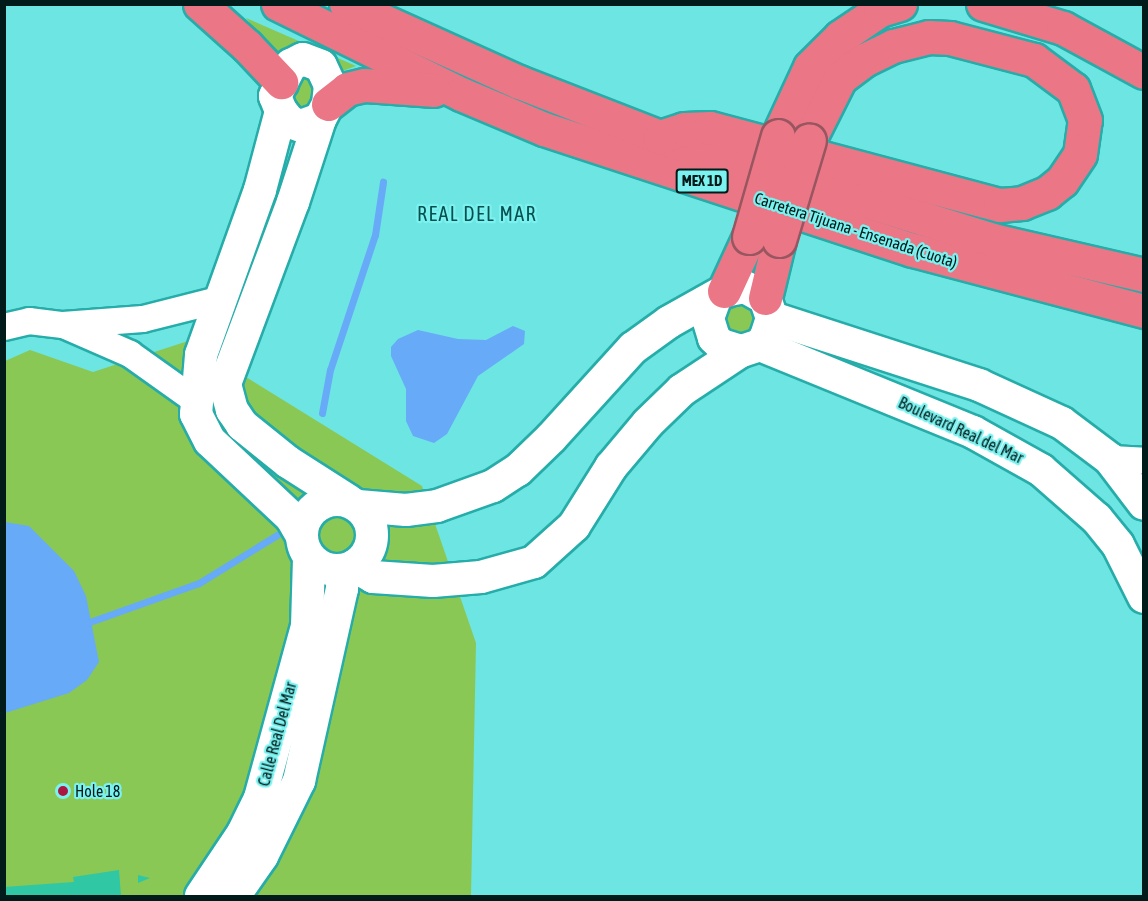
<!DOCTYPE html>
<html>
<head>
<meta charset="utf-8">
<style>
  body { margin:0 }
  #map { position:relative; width:1148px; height:901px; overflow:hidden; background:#6de5e2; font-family:"Asap Condensed",sans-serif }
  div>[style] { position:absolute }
  .green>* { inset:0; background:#89c854 }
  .round { border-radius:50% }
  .water>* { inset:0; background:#67aaf7 }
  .stream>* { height:7px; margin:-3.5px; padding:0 3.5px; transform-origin:3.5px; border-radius:3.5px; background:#67aaf7 }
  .building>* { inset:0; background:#30c7a4 }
  .roads { filter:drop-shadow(2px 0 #26aca9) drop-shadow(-2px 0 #26aca9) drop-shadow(0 2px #26aca9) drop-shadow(0 -2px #26aca9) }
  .minor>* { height:26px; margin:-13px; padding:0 13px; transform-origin:13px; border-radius:13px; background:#fff }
  .tertiary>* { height:32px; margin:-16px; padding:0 16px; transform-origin:16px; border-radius:16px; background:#fff }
  .tertiary>.ring { margin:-16px; padding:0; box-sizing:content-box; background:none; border:32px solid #fff; border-radius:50% }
  .motorway>* { height:33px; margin:-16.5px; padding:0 16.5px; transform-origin:16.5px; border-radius:16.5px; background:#ea7686 }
  .bridges { filter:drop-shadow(2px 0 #985660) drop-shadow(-2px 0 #985660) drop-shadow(0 2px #985660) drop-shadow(0 -2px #985660) }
  .motorway-bridge>* { height:33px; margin:-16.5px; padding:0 16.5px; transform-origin:16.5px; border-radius:16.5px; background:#ea7686 }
  .dots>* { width:16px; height:16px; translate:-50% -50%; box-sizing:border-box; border:3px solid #7bf2ef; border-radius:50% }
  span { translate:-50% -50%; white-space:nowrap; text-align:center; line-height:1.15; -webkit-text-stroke:4.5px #7bf2ef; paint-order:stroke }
  .shield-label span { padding:2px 4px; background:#7bf2ef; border:2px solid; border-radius:4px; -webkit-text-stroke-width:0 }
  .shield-label { font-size:15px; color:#011a1a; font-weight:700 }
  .street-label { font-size:16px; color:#011a1a }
  .poi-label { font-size:16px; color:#011a1a }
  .left { translate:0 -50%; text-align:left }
  .quarter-label { font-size:20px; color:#05504e; letter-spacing:1.5px }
  .frame { position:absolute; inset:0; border:6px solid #011a1a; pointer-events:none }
</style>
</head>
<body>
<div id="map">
  <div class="green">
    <div style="clip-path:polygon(246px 18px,356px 66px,337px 73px,280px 62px)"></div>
    <div style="clip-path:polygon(310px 72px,318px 95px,304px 113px,294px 105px,293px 82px)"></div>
    <div class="round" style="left:725px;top:306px;width:28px;height:28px"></div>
    <div style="clip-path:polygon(188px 341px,422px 486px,476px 643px,471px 896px,5px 896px,5px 361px,30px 350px,93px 372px)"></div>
  </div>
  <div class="water">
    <div style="clip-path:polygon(513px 326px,525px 331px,524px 344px,478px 376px,447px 434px,434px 443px,413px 436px,406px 421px,406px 389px,391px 356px,391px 347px,398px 339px,418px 330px,458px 339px,486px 340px)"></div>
    <div style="clip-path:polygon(5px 522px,29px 526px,74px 571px,86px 596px,99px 662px,87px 680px,69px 693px,5px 713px)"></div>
  </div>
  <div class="stream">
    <div style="left:322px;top:413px;width:44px;rotate:-79.5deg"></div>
    <div style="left:330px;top:370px;width:142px;rotate:-71.6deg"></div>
    <div style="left:375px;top:235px;width:54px;rotate:-81.4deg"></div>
    <div style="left:84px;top:624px;width:122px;rotate:-19.6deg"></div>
    <div style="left:199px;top:583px;width:92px;rotate:-31.6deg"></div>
  </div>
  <div class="building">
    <div style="clip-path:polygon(119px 870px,121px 896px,4px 896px,4px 887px,74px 882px,73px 877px)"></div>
    <div style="clip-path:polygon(138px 875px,150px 878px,138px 883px)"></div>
  </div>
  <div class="roads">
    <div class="minor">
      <div style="left:66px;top:326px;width:70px;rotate:23.6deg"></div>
      <div style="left:130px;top:354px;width:81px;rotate:35.5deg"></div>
      <div style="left:4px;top:327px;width:26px;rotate:-13deg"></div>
      <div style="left:29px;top:321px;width:34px;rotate:7deg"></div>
      <div style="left:63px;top:325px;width:80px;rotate:-4.3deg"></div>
      <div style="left:143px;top:319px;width:77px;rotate:-14.2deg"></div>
      <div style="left:1110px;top:459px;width:34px;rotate:3deg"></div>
    </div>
    <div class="tertiary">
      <div style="left:303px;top:59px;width:19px;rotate:21deg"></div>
      <div style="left:321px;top:66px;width:21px;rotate:65deg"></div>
      <div style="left:330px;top:85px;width:19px;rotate:96deg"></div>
      <div style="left:328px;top:104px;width:17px;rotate:118deg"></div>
      <div style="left:320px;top:119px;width:20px;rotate:160deg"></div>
      <div style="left:301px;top:126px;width:12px;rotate:-160deg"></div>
      <div style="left:290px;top:122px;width:14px;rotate:-129deg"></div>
      <div style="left:281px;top:111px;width:16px;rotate:-112deg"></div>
      <div style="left:275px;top:96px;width:35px;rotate:-63deg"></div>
      <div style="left:291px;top:65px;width:13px;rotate:-27deg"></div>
      <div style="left:281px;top:111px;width:82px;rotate:104.9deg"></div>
      <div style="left:260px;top:190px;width:175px;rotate:109.7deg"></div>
      <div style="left:201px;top:355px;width:59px;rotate:94.8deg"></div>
      <div style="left:196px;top:414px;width:30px;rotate:63deg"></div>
      <div style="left:210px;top:441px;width:111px;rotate:43.2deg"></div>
      <div style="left:291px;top:517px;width:20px;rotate:60deg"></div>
      <div style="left:320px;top:119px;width:87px;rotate:108deg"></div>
      <div style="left:293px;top:202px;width:194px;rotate:110.5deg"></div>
      <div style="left:225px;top:384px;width:27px;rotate:75deg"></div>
      <div style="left:232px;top:410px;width:18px;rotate:56deg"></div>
      <div style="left:242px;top:425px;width:59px;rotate:38.8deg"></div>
      <div style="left:288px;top:462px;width:72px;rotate:32.6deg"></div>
      <div style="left:772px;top:318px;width:218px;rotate:17.9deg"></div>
      <div style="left:979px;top:385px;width:91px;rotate:24.6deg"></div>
      <div style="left:1062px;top:423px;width:60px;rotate:36.9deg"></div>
      <div style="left:1110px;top:459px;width:56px;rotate:52.9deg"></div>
      <div style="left:760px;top:345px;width:230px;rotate:22.2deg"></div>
      <div style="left:973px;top:432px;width:78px;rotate:29.2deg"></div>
      <div style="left:1041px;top:470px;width:74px;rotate:41.2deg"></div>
      <div style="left:1097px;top:519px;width:33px;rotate:51deg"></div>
      <div style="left:1118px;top:545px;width:58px;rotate:63.4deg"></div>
      <div class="ring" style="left:302px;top:500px;width:38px;height:38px"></div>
      <div style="left:358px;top:506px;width:48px;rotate:4.8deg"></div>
      <div style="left:406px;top:510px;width:31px;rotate:-7deg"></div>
      <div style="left:437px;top:506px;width:59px;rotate:-19.7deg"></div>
      <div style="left:493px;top:486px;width:30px;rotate:-33deg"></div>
      <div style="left:518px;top:470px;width:46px;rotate:-44.1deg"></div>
      <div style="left:551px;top:438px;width:122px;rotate:-47.7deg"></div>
      <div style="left:633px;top:348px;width:44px;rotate:-35.8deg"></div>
      <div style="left:669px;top:322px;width:63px;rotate:-29.4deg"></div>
      <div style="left:724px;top:291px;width:21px;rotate:-11deg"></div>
      <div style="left:745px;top:287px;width:23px;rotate:29deg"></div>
      <div style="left:765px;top:298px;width:21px;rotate:71deg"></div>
      <div style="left:772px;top:318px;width:20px;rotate:108deg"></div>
      <div style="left:766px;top:337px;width:10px;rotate:127deg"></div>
      <div style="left:760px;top:345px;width:20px;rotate:162deg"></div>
      <div style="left:741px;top:351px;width:21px;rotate:-163deg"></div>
      <div style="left:721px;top:345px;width:10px;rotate:-135deg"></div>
      <div style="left:714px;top:338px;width:21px;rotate:-107deg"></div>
      <div style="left:708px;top:318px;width:20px;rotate:-70deg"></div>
      <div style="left:354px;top:566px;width:22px;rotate:30deg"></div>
      <div style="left:373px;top:577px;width:60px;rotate:3.8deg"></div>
      <div style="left:433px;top:581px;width:48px;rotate:-4.8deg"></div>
      <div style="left:481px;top:577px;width:55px;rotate:-15.8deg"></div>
      <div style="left:534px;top:562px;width:54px;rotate:-42deg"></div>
      <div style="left:574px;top:526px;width:70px;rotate:-57.9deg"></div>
      <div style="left:611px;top:467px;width:57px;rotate:-49.9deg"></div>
      <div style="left:648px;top:423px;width:47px;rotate:-44.1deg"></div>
      <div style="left:682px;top:390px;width:71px;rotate:-33.5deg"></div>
      <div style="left:201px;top:896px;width:76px;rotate:-56.3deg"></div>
      <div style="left:243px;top:833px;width:39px;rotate:-64deg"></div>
      <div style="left:260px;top:798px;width:178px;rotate:-74.7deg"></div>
      <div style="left:307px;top:626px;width:69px;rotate:-88.3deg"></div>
      <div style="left:234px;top:896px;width:49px;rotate:-55deg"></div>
      <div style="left:262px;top:856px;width:84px;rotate:-63.7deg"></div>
      <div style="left:299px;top:781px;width:197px;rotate:-77.4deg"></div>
      <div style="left:342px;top:589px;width:19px;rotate:-87deg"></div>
    </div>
    <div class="motorway">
      <div style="left:200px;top:4px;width:63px;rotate:41.8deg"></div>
      <div style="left:247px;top:46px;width:50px;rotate:46.6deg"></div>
      <div style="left:278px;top:4px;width:204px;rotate:26.2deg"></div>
      <div style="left:461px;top:94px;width:90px;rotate:22.9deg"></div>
      <div style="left:544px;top:129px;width:388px;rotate:18.2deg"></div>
      <div style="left:913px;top:250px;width:239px;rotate:14.8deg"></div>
      <div style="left:346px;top:4px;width:190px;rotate:24.3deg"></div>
      <div style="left:519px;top:82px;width:151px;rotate:21.3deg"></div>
      <div style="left:660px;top:137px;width:353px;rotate:17.2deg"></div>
      <div style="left:997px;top:241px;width:151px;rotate:13deg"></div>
      <div style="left:983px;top:4px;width:84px;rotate:16.7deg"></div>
      <div style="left:1063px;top:28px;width:92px;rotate:28.5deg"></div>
      <div style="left:328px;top:104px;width:24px;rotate:-38deg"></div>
      <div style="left:347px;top:89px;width:18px;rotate:-13deg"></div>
      <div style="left:365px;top:85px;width:69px;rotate:4.1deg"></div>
      <div style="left:778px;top:136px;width:76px;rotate:-65.1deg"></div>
      <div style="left:810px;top:67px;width:42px;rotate:-45deg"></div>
      <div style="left:840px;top:37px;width:48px;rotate:-34deg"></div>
      <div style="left:880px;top:10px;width:21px;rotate:-17deg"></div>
      <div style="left:660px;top:137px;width:25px;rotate:-18deg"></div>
      <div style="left:684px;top:129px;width:26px;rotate:-2deg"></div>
      <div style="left:710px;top:128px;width:300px;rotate:14.9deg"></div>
      <div style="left:1000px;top:205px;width:22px;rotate:-5deg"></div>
      <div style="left:1022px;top:203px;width:27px;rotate:-22deg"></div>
      <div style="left:1047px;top:193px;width:19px;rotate:-39deg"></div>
      <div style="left:1062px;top:181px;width:32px;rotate:-56deg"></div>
      <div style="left:1080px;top:154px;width:34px;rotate:-82deg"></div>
      <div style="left:1085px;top:120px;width:33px;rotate:-111deg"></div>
      <div style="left:1073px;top:89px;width:49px;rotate:-143.4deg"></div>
      <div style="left:1034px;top:60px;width:87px;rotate:-165.3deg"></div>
      <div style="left:950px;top:38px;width:21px;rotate:-177deg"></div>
      <div style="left:929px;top:37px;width:37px;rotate:166deg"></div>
      <div style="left:893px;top:46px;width:32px;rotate:154deg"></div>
      <div style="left:864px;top:60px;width:30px;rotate:143deg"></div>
      <div style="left:840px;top:78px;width:69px;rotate:116.6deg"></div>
      <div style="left:724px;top:291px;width:60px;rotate:-65.2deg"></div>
      <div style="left:765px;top:298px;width:60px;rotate:-76.4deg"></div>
    </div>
  </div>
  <div class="bridges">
    <div class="motorway-bridge">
      <div style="left:749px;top:237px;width:105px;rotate:-74deg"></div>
      <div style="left:779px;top:240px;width:104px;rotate:-73.3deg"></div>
    </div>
  </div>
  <div class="dots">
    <div style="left:63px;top:791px;background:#ac1741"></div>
  </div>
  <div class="shield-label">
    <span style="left:702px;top:181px">MEX 1D</span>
  </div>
  <div class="street-label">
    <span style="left:856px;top:230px;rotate:18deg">Carretera Tijuana - Ensenada (Cuota)</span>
    <span style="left:961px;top:430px;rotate:25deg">Boulevard Real del Mar</span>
    <span style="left:277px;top:734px;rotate:-75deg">Calle Real Del Mar</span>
  </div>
  <div class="poi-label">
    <span class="left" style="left:75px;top:791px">Hole 18</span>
  </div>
  <div class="quarter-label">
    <span style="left:477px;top:213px">REAL DEL MAR</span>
  </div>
  <div class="frame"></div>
</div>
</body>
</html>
